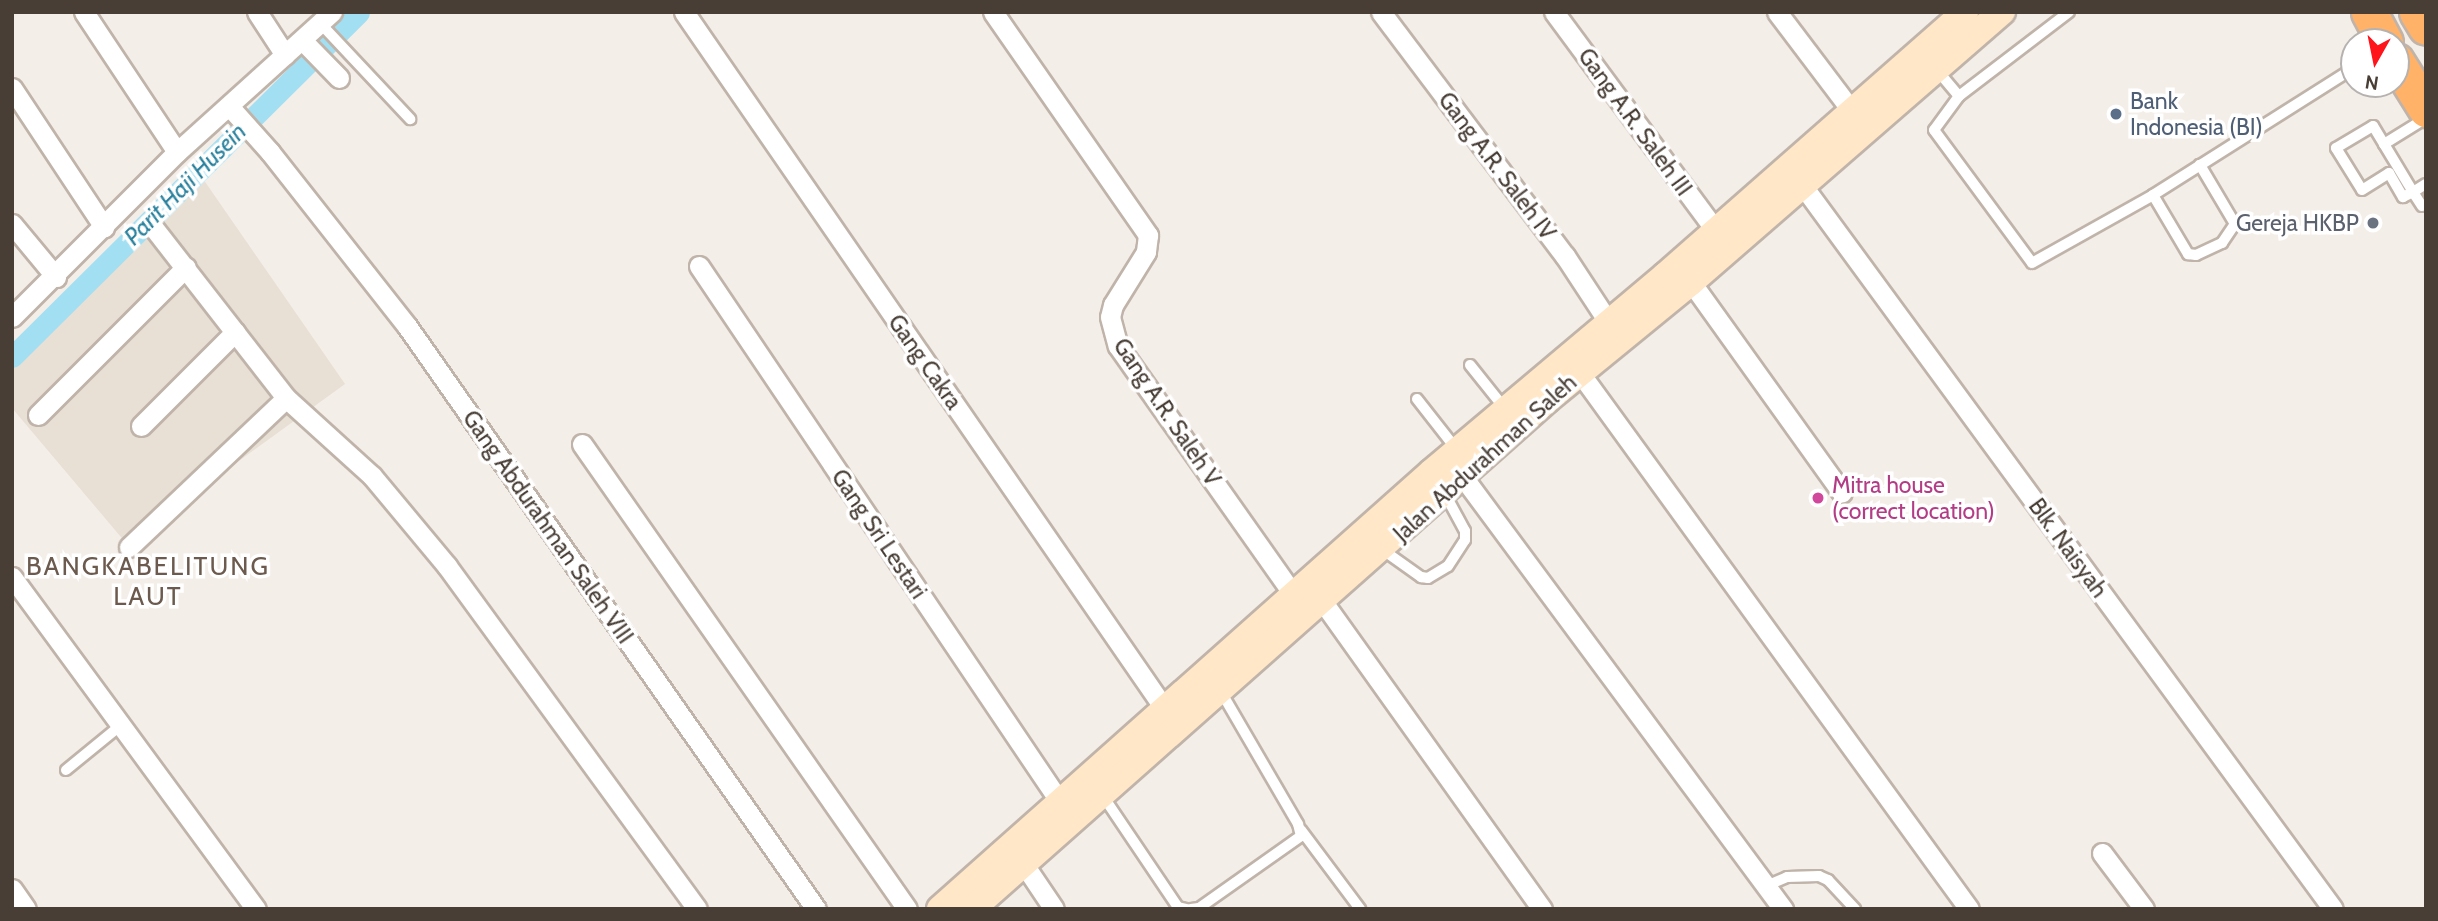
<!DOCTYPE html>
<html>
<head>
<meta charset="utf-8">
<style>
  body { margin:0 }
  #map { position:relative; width:2438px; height:921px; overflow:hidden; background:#f4eee8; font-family:Cabin,sans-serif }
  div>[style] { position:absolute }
  .residential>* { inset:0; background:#e8dfd5 }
  .canal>* { height:21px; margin:-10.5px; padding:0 10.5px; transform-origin:10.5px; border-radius:10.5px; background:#a3dff2 }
  .roads { filter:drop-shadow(2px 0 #c0b4aa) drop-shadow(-2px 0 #c0b4aa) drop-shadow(0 2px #c0b4aa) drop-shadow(0 -2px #c0b4aa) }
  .lane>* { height:10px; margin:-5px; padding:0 5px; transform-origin:5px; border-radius:5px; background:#fff }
  .street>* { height:19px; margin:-9.5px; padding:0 9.5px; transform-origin:9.5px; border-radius:9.5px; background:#fff }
  .secondary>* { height:26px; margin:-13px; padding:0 13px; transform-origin:13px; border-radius:13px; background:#ffe7c7 }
  .highway>* { height:35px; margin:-17.5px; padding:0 17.5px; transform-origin:17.5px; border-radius:17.5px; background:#ffb268 }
  .dots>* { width:19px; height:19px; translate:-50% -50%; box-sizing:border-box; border:4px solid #fff; border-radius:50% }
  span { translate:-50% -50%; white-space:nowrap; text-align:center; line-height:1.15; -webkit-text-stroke:7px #fff; paint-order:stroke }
  .service-label { font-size:23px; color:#4e5e75 }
  .left { translate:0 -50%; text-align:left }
  .street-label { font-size:23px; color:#483e36 }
  .worship-label { font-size:23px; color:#5b616d }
  .right { translate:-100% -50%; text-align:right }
  .hotel-label { font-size:23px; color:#b23c85 }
  .water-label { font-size:24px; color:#28809d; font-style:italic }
  .quarter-label { font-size:26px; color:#6b5a4d; letter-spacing:2px }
  .frame { position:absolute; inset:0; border:14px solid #483e36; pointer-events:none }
  .north { position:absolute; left:2340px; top:28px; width:70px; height:70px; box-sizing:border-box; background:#fff; border:2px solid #b6b2af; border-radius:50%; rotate:189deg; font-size:19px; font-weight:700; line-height:28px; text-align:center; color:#483e36 }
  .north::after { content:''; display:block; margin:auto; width:24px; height:32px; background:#fe141a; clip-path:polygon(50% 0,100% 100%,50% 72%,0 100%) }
</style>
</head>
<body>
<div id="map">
  <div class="residential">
    <div style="clip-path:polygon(201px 176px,345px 384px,126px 543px,12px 408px,12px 369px)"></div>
  </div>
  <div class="canal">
    <div style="left:12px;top:357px;width:489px;rotate:-44.8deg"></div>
  </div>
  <div class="roads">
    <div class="lane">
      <div style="left:2069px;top:12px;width:138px;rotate:142.6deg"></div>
      <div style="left:1959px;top:96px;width:42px;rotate:126.3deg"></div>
      <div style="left:1934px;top:130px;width:165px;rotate:53.6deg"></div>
      <div style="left:2032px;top:263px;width:139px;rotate:-29.3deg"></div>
      <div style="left:2153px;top:195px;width:238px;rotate:-32.3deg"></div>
      <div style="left:320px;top:23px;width:132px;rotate:46.8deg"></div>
      <div style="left:1937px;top:70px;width:34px;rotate:50deg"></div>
      <div style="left:2384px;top:144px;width:49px;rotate:-31.8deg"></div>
      <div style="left:2153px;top:195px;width:69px;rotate:59.3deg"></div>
      <div style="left:2188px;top:254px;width:8px;rotate:7deg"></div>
      <div style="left:2196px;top:255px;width:29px;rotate:-25deg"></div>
      <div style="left:2222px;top:243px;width:23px;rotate:-56deg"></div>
      <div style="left:2235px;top:224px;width:69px;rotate:-120.7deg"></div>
      <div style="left:2422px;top:206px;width:17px;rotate:-123deg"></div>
      <div style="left:2413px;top:192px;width:56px;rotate:-121.1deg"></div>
      <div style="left:2384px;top:144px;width:21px;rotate:-121deg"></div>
      <div style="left:2373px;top:126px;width:43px;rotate:149.3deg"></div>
      <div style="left:2336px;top:148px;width:49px;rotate:58.2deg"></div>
      <div style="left:2362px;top:190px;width:32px;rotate:-32deg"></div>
      <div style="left:2389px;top:173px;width:28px;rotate:60deg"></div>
      <div style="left:2403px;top:197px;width:11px;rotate:-27deg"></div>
      <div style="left:2413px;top:192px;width:15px;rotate:-32deg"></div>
      <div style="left:1470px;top:365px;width:58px;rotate:51.3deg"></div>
      <div style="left:1417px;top:399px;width:65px;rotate:51.9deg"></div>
      <div style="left:1383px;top:550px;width:47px;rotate:35.4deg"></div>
      <div style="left:1421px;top:577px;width:7px;rotate:8deg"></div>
      <div style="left:1428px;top:578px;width:23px;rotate:-31deg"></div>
      <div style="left:1448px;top:566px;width:31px;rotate:-57deg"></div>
      <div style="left:1465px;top:540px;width:9px;rotate:-90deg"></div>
      <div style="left:1465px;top:531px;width:42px;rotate:-118.4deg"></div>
      <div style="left:66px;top:770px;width:71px;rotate:-39.3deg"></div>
      <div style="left:1103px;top:796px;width:134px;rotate:56deg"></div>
      <div style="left:1178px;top:907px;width:9px;rotate:13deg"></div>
      <div style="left:1301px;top:830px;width:99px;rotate:53.2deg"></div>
      <div style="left:1766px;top:886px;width:23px;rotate:-23deg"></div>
      <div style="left:1787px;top:877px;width:32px;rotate:-2deg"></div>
      <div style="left:1819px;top:876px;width:10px;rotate:24deg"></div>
      <div style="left:1828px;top:880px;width:40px;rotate:47deg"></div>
      <div style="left:1191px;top:909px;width:8px;rotate:-7deg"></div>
      <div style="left:1199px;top:908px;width:125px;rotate:-35.2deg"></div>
      <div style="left:1301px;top:836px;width:12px;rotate:-104deg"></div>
      <div style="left:1298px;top:824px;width:155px;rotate:-120.2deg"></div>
    </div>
    <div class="street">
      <div style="left:84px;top:12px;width:168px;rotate:56.4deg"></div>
      <div style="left:257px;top:12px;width:51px;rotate:56.9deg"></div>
      <div style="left:684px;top:12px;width:849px;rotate:55.41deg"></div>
      <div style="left:993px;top:12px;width:272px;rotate:55.2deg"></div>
      <div style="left:1148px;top:235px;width:17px;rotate:97deg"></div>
      <div style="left:1146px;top:252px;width:62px;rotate:121.9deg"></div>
      <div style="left:1113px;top:305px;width:12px;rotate:104deg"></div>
      <div style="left:1110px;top:317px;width:30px;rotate:75deg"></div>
      <div style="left:1118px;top:346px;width:307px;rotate:54.8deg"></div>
      <div style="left:1381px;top:12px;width:306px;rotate:53deg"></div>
      <div style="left:1565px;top:256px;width:80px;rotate:56.7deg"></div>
      <div style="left:1554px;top:12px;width:272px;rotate:53.5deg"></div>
      <div style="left:1777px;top:12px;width:124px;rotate:52.9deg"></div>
      <div style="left:302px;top:40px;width:53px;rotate:45.8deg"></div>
      <div style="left:12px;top:88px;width:167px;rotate:56.5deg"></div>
      <div style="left:229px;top:106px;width:62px;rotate:48.3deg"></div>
      <div style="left:270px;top:152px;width:221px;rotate:51.8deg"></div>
      <div style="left:407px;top:326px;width:712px;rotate:54.95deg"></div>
      <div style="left:1803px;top:186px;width:896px;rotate:53.76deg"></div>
      <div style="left:12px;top:224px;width:69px;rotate:50.3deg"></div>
      <div style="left:153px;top:227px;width:217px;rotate:52.1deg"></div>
      <div style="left:286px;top:398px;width:116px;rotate:42.2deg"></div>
      <div style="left:372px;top:476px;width:117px;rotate:50.2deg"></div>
      <div style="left:447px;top:566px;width:424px;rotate:53.9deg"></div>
      <div style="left:699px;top:266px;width:646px;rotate:56.04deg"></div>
      <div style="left:1691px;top:282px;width:259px;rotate:54.4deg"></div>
      <div style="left:12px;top:317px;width:233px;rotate:-45deg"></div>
      <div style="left:177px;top:152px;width:209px;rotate:-42.1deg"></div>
      <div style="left:1580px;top:373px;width:662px;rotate:54.03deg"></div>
      <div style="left:38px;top:415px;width:209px;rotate:-45deg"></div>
      <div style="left:141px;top:426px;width:133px;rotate:-45deg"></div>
      <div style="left:582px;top:444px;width:567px;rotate:55.05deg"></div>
      <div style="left:1463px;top:477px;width:538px;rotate:53.47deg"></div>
      <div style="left:129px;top:547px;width:216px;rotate:-43.5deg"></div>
      <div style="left:12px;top:577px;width:412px;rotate:53.7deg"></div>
      <div style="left:1323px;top:602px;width:377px;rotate:54.5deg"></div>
      <div style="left:2102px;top:853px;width:70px;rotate:53.1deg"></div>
      <div style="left:1023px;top:863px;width:55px;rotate:56deg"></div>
      <div style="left:12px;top:889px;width:24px;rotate:55deg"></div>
    </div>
    <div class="secondary">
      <div style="left:940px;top:909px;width:658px;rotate:-41.61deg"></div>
      <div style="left:1432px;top:472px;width:306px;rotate:-40.1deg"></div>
      <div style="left:1666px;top:275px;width:398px;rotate:-41.3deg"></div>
      <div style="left:972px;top:909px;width:769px;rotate:-41.52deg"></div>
      <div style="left:1548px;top:399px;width:185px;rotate:-39.3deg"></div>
      <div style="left:1691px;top:282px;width:412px;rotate:-41deg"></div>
    </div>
    <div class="highway">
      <div style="left:2369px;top:12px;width:34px;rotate:62deg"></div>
      <div style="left:2417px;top:12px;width:17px;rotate:59deg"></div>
      <div style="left:2396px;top:61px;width:57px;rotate:58deg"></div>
    </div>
  </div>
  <div class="dots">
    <div style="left:2116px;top:114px;background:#5c6f8a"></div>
    <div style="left:2373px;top:223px;background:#6b7280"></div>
    <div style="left:1818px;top:498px;background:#d1479c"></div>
  </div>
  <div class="service-label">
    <span class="left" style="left:2130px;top:114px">Bank<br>Indonesia (BI)</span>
  </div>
  <div class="street-label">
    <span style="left:1635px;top:122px;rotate:54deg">Gang A.R. Saleh III</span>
    <span style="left:1497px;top:166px;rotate:53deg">Gang A.R. Saleh IV</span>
    <span style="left:925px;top:362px;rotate:55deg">Gang Cakra</span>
    <span style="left:1167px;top:412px;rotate:56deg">Gang A.R. Saleh V</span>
    <span style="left:1485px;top:458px;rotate:-42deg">Jalan Abdurahman Saleh</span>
    <span style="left:548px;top:527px;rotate:55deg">Gang Abdurahman Saleh VIII</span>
    <span style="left:879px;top:534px;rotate:56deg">Gang Sri Lestari</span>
    <span style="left:2068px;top:548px;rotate:54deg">Blk. Naisyah</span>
  </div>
  <div class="worship-label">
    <span class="right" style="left:2359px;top:223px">Gereja HKBP</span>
  </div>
  <div class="hotel-label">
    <span class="left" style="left:1832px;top:498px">Mitra house<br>(correct location)</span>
  </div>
  <div class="water-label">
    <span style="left:185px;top:184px;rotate:-45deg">Parit Haji Husein</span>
  </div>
  <div class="quarter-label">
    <span style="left:148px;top:582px">BANGKABELITUNG<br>LAUT</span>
  </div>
  <div class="frame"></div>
  <div class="north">N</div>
</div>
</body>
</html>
